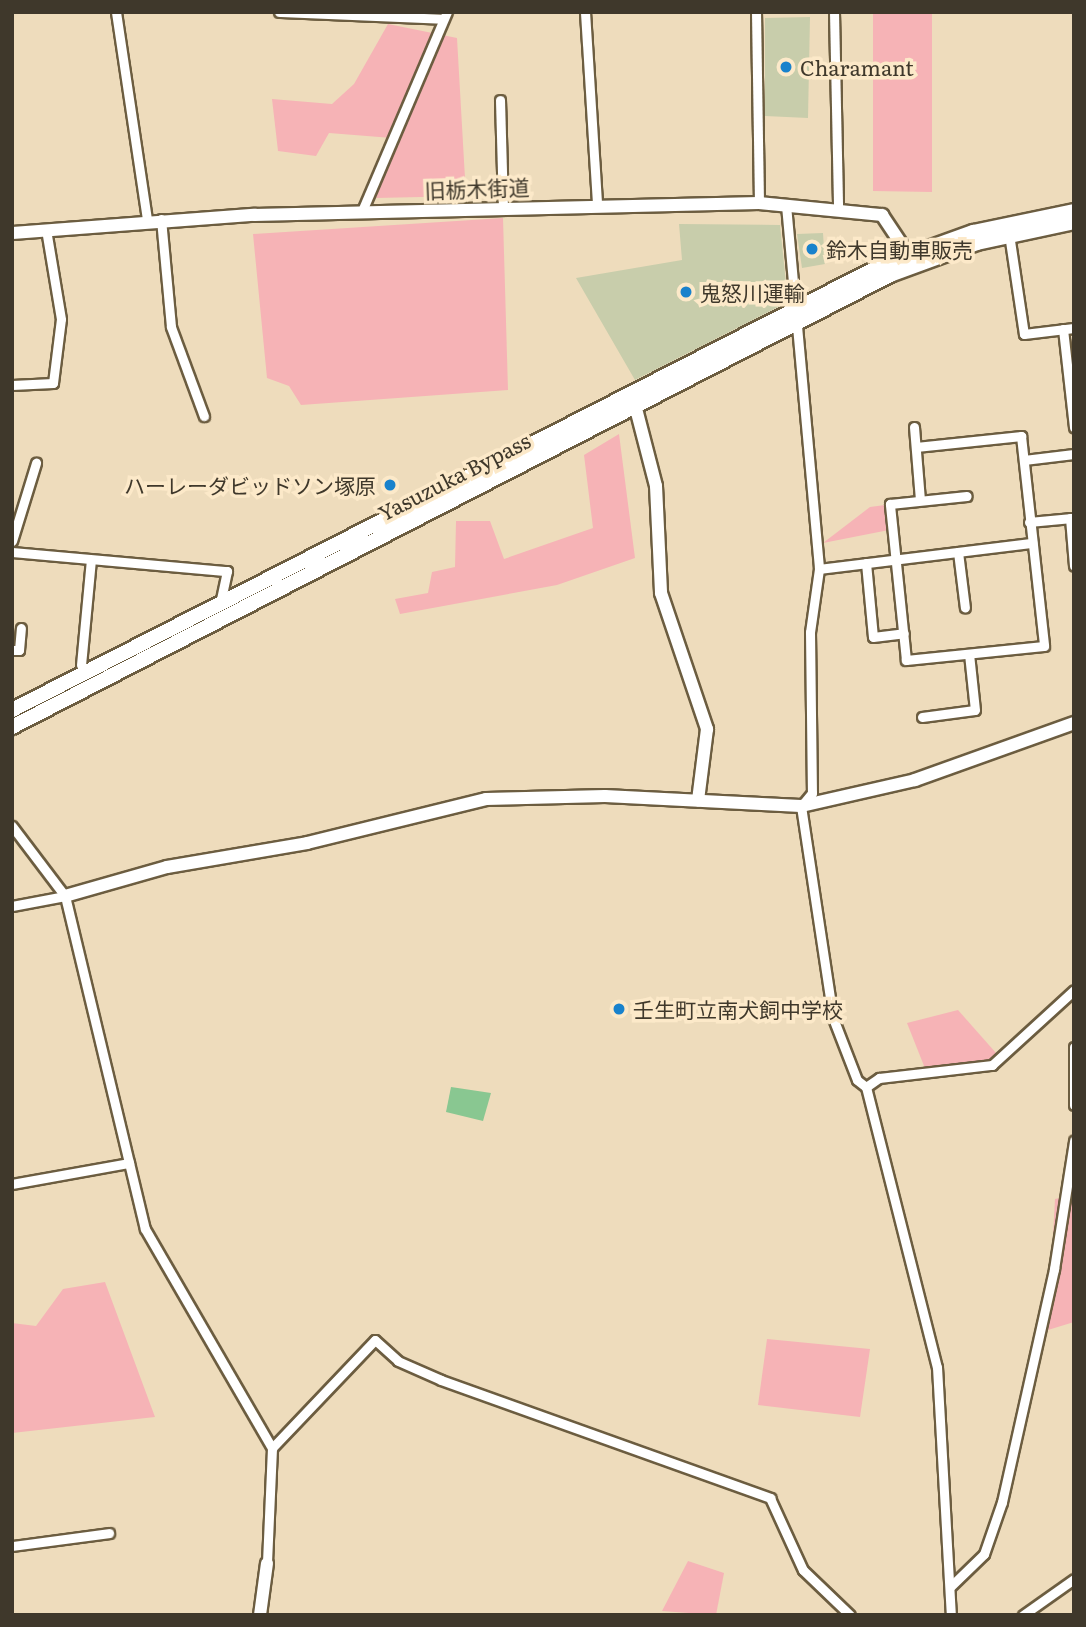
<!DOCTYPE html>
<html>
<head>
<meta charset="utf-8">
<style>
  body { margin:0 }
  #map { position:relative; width:1086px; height:1627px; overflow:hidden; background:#eedcbc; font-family:Literata,"Noto Sans JP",serif }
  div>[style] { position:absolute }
  .green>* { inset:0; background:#f6b3b6 }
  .water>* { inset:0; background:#89c791 }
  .building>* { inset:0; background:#c8cdab }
  .roads { filter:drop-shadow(2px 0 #6c5d40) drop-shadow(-2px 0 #6c5d40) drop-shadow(0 2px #6c5d40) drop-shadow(0 -2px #6c5d40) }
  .street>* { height:9px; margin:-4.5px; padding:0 4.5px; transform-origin:4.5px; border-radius:4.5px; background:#fff }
  .secondary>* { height:12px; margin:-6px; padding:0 6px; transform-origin:6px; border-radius:6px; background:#fff }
  .primary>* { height:14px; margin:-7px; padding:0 7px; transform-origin:7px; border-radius:7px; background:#fff }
  .dots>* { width:19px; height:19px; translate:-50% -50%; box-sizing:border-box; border:4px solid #fce9c9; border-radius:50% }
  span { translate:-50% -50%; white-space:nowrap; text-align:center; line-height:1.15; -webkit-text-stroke:7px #fce9c9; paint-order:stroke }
  .poi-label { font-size:21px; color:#3f382b }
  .left { translate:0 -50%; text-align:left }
  .right { translate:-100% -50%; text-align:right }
  .street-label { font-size:21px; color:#3f382b }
  .frame { position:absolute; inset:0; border:14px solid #3f382b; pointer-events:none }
</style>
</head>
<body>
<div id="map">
  <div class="green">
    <div style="clip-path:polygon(873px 12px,932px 12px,932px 192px,873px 191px)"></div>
    <div style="clip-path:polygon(388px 24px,457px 38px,466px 196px,376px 198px,392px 138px,329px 133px,316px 156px,278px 151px,272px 99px,332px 104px,354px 84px)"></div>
    <div style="clip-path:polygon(503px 218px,508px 390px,301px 405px,289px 386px,267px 378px,253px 234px)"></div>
    <div style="clip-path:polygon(619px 434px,635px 558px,557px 585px,400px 614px,395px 599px,428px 593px,432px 572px,455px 567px,456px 521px,490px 521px,504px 559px,593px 528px,584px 455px)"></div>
    <div style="clip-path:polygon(885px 505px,889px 530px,823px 543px,870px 507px)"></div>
    <div style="clip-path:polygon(958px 1010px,1004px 1062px,928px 1076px,907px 1023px)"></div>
    <div style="clip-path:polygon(1074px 1195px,1074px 1322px,1048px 1330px,1055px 1199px)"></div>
    <div style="clip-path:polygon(105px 1282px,155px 1417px,12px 1433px,12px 1323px,36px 1326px,63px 1289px)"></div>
    <div style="clip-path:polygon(767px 1339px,870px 1349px,860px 1417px,758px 1405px)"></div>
    <div style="clip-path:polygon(688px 1561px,724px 1573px,716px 1615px,662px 1611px)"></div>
  </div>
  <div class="water">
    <div style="clip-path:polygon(451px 1087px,491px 1093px,483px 1121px,446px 1112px)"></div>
  </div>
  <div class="building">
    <div style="clip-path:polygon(810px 17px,808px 118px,765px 116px,765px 18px)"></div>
    <div style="clip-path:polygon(679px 224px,780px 225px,788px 302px,635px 380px,576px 278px,682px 260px)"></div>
    <div style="clip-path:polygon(823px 233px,825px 264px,802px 268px,797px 234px)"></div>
  </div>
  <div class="roads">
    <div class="street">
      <div style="left:116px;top:12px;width:209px;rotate:81.5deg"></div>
      <div style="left:279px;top:12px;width:164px;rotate:2.4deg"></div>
      <div style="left:585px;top:12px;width:191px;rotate:86.4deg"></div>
      <div style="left:756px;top:12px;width:191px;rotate:89.1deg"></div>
      <div style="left:834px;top:12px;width:196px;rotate:88.8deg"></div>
      <div style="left:500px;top:100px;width:106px;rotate:88.4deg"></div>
      <div style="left:786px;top:205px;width:365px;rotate:84.8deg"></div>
      <div style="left:819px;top:569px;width:64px;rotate:98.1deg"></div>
      <div style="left:810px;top:632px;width:161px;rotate:89.3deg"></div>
      <div style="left:812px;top:793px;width:17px;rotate:130deg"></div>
      <div style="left:801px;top:806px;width:214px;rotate:81.4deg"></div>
      <div style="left:833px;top:1018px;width:66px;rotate:68.8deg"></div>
      <div style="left:857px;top:1080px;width:11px;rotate:38deg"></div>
      <div style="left:866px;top:1087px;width:289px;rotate:75.8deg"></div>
      <div style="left:937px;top:1367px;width:248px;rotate:86.8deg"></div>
      <div style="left:362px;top:211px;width:216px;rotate:-66.9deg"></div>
      <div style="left:161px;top:219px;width:108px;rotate:84.7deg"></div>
      <div style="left:171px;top:327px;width:95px;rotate:69.7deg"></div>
      <div style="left:1009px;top:234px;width:101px;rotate:81.5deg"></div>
      <div style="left:1024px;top:334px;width:50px;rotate:-6.8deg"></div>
      <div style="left:1063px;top:329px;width:99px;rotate:83.6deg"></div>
      <div style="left:12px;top:385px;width:41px;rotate:-2.8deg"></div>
      <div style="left:53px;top:383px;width:64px;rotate:-82.9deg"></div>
      <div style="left:61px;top:319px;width:91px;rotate:-99.5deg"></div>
      <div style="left:914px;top:427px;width:73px;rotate:85.3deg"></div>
      <div style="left:916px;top:447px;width:106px;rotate:-6deg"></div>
      <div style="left:1021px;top:436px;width:211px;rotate:83.7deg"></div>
      <div style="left:1044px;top:646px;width:139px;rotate:174.2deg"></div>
      <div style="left:906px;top:660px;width:157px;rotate:-95.9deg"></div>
      <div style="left:890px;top:504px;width:77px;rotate:-5.9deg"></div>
      <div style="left:1024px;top:460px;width:50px;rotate:-6.8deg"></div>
      <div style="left:1070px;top:518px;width:48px;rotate:85.2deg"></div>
      <div style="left:1029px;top:522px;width:43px;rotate:-5.3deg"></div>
      <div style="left:12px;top:541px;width:82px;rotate:-72.9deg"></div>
      <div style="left:12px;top:552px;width:216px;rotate:5.1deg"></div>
      <div style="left:227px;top:571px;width:35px;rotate:102deg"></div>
      <div style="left:958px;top:552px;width:56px;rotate:82.9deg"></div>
      <div style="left:866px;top:563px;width:74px;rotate:84.6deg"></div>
      <div style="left:873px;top:637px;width:31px;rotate:-7deg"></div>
      <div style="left:819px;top:569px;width:215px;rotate:-7deg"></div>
      <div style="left:12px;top:650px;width:7px"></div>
      <div style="left:19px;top:650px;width:22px;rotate:-85deg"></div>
      <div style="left:81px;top:665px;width:105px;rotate:-84.6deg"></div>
      <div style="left:922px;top:717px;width:53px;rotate:-7.5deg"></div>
      <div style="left:975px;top:710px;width:56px;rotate:-96.1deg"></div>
      <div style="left:12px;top:826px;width:88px;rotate:52.9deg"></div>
      <div style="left:65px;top:896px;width:342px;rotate:76.5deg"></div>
      <div style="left:145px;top:1229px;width:253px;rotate:59.9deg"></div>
      <div style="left:272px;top:1448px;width:115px;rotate:92.5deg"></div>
      <div style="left:12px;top:906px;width:54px;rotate:-10.7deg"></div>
      <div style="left:1074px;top:1047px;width:58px;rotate:90deg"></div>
      <div style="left:866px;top:1087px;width:16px;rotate:-35deg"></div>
      <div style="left:879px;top:1078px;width:114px;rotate:-6.6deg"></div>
      <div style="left:992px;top:1065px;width:111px;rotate:-42.4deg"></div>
      <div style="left:12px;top:1184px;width:119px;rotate:-10.2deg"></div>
      <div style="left:272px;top:1448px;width:149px;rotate:-46.4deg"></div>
      <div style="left:375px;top:1340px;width:31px;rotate:42deg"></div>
      <div style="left:398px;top:1361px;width:47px;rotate:23.8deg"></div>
      <div style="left:441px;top:1380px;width:350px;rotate:19.7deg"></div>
      <div style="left:770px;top:1498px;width:79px;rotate:65.4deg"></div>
      <div style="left:803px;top:1570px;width:65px;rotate:43.8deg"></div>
      <div style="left:12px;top:1546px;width:98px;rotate:-7.6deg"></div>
      <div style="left:951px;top:1586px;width:46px;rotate:-44.1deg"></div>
      <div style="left:984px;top:1554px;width:55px;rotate:-70.9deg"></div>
      <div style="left:1002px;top:1502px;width:239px;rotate:-77.4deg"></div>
      <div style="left:1054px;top:1269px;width:130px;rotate:-81.1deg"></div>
      <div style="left:1023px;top:1615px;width:62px;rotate:-35.2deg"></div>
    </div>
    <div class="secondary">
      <div style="left:12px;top:233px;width:243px;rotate:-4.3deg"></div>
      <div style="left:254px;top:215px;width:505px;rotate:-1.36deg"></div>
      <div style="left:759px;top:203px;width:124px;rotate:5.6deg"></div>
      <div style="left:882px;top:215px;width:58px;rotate:56.3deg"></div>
      <div style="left:633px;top:397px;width:92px;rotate:75.5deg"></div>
      <div style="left:656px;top:486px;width:107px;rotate:87.3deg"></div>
      <div style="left:661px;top:593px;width:144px;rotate:71.3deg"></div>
      <div style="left:707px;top:729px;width:72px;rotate:97.2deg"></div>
      <div style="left:65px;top:896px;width:106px;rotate:-15.9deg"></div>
      <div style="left:167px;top:867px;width:142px;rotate:-9.7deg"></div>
      <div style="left:307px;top:843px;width:184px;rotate:-13.8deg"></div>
      <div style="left:486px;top:799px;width:119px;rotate:-1.4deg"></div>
      <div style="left:605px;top:796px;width:196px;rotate:2.9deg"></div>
      <div style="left:801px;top:806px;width:117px;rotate:-12.8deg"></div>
      <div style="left:915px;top:780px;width:169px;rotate:-19.7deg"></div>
      <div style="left:260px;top:1615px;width:52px;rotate:-82.3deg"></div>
    </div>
    <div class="primary">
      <div style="left:12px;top:710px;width:979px;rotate:-27.09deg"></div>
      <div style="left:884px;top:264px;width:95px;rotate:-19.8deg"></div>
      <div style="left:973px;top:232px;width:103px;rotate:-11.7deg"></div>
      <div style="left:12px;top:727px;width:988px;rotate:-27.24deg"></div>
      <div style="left:890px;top:275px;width:93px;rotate:-20.2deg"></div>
      <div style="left:977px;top:243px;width:99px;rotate:-12.2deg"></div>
    </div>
  </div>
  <div class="dots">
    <div style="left:786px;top:67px;background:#1982cc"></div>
    <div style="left:812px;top:249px;background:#1982cc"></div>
    <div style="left:686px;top:292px;background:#1982cc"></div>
    <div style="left:390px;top:485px;background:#1982cc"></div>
    <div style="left:619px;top:1009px;background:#1982cc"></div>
  </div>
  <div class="poi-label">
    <span class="left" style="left:800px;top:67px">Charamant</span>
    <span class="left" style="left:826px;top:249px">鈴木自動車販売</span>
    <span class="left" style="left:700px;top:292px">鬼怒川運輸</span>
    <span class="right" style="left:376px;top:485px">ハーレーダビッドソン塚原</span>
    <span class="left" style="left:633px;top:1009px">壬生町立南犬飼中学校</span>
  </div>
  <div class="street-label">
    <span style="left:477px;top:188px;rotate:-2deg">旧栃木街道</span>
    <span style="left:454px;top:476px;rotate:-27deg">Yasuzuka Bypass</span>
  </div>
  <div class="frame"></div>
</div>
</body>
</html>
